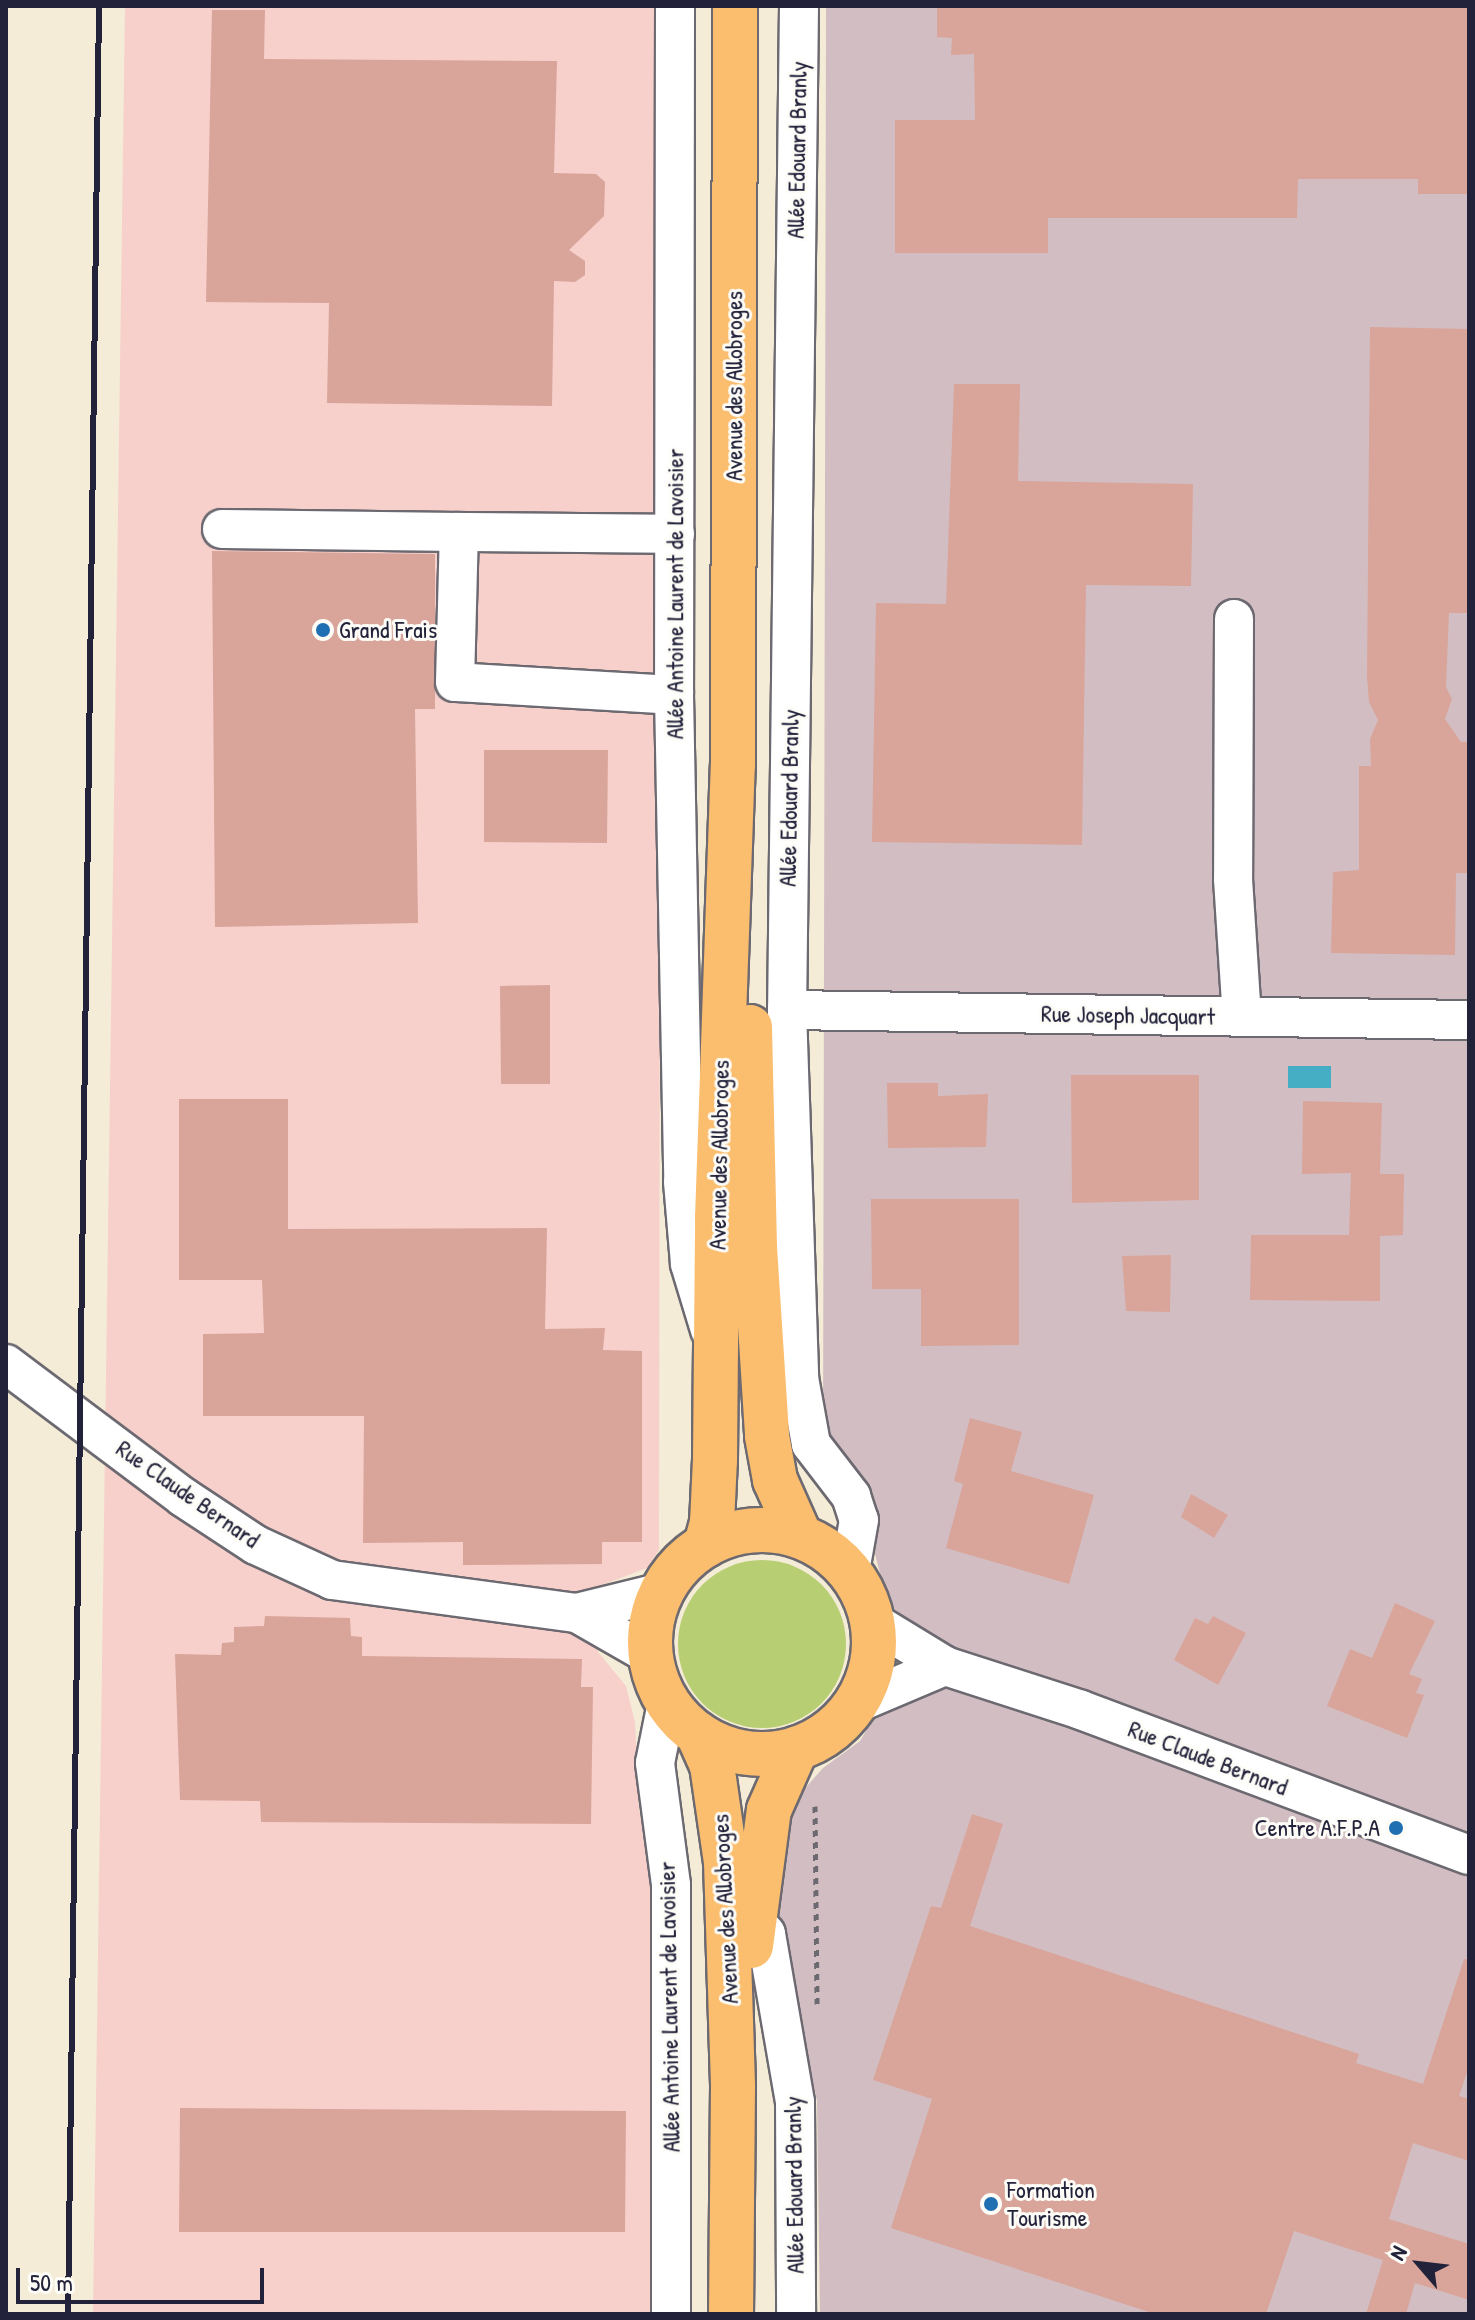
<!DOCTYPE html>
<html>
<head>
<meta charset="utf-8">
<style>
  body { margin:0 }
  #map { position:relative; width:1475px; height:2320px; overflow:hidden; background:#f4ecd6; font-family:"Patrick Hand",sans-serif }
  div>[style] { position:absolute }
  .built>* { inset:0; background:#f7d0cb }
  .industrial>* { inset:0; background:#d2bec2 }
  .green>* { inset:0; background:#b7ce72 }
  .round { border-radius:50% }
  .water>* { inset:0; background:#45adc4 }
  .building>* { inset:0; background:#d9a49a }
  .path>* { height:5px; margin-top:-2.5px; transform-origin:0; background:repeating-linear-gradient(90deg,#6c6971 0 6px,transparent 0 12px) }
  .roads { filter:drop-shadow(2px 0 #6c6971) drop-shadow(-2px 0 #6c6971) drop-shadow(0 2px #6c6971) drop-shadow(0 -2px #6c6971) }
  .minor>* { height:38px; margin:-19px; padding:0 19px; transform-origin:19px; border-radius:19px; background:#fff }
  .major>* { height:44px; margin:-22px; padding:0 22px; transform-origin:22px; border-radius:22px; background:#fbbd6e }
  .major>.ring { margin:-22px; padding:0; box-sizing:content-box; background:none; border:44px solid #fbbd6e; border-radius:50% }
  .rail>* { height:6px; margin:-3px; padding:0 3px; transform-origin:3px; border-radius:3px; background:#22223b }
  .dots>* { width:22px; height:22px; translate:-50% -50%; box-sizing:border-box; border:4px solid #fdfcf7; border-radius:50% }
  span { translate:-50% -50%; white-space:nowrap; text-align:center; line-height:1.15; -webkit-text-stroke:6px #fdfcf7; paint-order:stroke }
  .street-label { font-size:24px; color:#22223b }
  .poi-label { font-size:24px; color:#22223b }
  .left { translate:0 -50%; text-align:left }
  .right { translate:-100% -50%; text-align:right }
  .frame { position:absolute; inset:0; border:8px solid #22223b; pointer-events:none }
  .north { position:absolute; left:1379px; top:2224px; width:80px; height:80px; -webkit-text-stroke:6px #fdfcf7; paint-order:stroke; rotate:298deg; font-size:22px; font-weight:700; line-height:32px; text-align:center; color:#22223b }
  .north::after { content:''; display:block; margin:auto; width:28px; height:36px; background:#22223b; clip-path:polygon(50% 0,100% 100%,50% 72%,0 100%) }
  .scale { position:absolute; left:16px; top:2268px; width:248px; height:36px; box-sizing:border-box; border:4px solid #22223b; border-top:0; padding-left:10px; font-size:24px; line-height:28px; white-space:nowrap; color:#22223b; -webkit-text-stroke:6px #fdfcf7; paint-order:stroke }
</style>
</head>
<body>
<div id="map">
  <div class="built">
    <div style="clip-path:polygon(125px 6px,661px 6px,659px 1550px,647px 1568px,589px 1590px,598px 1652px,626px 1686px,635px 1722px,639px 1808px,657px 1903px,657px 2314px,93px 2314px)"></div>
  </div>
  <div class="industrial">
    <div style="clip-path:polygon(826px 6px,1469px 6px,1469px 2314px,820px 2314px,817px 2101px,777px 1912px,792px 1803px,823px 1768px,860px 1741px,887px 1695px,894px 1625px,863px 1510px,823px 1445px)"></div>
  </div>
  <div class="green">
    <div class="round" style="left:678px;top:1560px;width:168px;height:168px"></div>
  </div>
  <div class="water">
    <div style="clip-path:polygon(1288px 1066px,1331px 1066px,1331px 1088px,1288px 1088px)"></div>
  </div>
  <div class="building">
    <div style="clip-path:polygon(937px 6px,1469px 6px,1469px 194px,1418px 194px,1418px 179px,1298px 179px,1297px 218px,1048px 218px,1048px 253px,895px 253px,895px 120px,975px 120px,974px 54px,951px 55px,952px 38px,937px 37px)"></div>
    <div style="clip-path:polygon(212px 10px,265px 10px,264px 59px,557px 61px,554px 173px,596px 174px,605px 182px,604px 216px,569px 250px,585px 261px,585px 275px,575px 282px,554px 281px,552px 406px,327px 403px,329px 303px,206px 302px)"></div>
    <div style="clip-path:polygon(1370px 327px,1469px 329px,1468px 613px,1449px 613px,1446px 687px,1452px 699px,1445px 719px,1461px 742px,1469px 742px,1469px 873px,1456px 873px,1455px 955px,1331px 953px,1333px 872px,1359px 870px,1359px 766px,1371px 766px,1370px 739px,1378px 720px,1369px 702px,1367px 677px)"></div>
    <div style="clip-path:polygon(954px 384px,1020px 384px,1018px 481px,1193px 484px,1191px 586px,1086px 585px,1082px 845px,872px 842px,876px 603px,946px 604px)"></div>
    <div style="clip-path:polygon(212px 551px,435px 554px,435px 709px,415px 709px,418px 923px,215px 927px)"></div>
    <div style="clip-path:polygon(484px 750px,608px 750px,607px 843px,484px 842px)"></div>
    <div style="clip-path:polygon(550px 985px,550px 1084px,501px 1084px,500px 986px)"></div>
    <div style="clip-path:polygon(1071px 1075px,1199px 1075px,1199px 1200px,1072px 1203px)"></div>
    <div style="clip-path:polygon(887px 1083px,938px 1083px,938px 1096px,988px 1094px,986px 1147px,888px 1148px)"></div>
    <div style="clip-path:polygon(179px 1099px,288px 1099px,288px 1229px,547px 1228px,545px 1329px,605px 1328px,603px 1350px,642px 1351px,642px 1542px,602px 1542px,602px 1564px,463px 1565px,463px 1542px,363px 1543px,364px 1416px,203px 1416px,203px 1334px,264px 1333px,262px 1280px,179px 1280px)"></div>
    <div style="clip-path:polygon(1303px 1101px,1382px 1103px,1380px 1174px,1404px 1174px,1403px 1235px,1380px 1236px,1380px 1301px,1250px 1300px,1251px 1235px,1349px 1235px,1351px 1173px,1302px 1174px)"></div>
    <div style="clip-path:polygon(871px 1199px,1019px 1199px,1019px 1345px,921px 1346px,921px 1289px,872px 1289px)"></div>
    <div style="clip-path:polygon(1171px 1255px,1170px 1312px,1126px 1311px,1122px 1256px)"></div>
    <div style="clip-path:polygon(970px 1418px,1022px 1432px,1011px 1471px,1094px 1495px,1069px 1584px,946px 1548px,963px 1484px,954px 1481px)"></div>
    <div style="clip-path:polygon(1191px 1494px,1228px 1515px,1214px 1538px,1181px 1517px)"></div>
    <div style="clip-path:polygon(1395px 1603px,1435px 1621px,1409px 1674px,1422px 1679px,1416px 1693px,1424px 1695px,1407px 1738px,1327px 1706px,1350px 1649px,1372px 1658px)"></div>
    <div style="clip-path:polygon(265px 1616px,350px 1618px,351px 1636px,362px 1637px,362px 1656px,582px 1659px,581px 1687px,593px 1687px,591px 1824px,261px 1822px,260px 1801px,180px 1800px,175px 1654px,221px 1655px,222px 1643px,234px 1642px,234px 1627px,264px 1626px)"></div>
    <div style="clip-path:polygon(1213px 1616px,1246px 1633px,1218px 1685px,1174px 1660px,1195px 1618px,1208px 1624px)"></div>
    <div style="clip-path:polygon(972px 1814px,1003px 1824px,970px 1926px,1359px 2054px,1356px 2063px,1423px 2084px,1464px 1959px,1469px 1960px,1469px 2066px,1459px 2096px,1469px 2099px,1469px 2161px,1413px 2143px,1389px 2219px,1469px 2244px,1469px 2300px,1415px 2283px,1406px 2314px,1366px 2314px,1383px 2260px,1294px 2231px,1266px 2314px,1155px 2314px,891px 2228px,932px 2099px,873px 2080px,931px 1906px,941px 1908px)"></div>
    <div style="clip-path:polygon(180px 2108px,626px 2111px,625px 2232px,179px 2232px)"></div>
  </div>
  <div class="path">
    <div style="left:834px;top:1752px;width:21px;rotate:-37deg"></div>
    <div style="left:815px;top:1806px;width:198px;rotate:89.4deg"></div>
  </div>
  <div class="roads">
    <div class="minor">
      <div style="left:675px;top:6px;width:689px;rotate:90.08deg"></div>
      <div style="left:674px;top:695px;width:487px;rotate:88.9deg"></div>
      <div style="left:683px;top:1182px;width:82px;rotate:85.1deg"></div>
      <div style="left:690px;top:1264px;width:69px;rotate:73.1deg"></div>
      <div style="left:799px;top:6px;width:1004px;rotate:90.68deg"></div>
      <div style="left:787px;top:1010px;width:368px;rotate:88.1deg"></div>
      <div style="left:799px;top:1378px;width:67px;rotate:79.7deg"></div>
      <div style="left:811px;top:1444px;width:66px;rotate:52.4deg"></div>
      <div style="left:851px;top:1496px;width:25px;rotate:72deg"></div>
      <div style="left:859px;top:1520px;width:52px;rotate:100deg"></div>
      <div style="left:222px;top:529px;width:237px;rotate:0.7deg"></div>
      <div style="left:1234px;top:619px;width:260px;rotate:90.2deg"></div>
      <div style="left:1233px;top:879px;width:138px;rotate:86.3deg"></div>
      <div style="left:674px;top:695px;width:219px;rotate:-176.6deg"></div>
      <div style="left:455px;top:682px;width:150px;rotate:-88.5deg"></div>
      <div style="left:459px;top:532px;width:216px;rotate:0.5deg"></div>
      <div style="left:787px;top:1010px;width:682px;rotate:0.84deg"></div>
      <div style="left:6px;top:1364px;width:221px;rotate:36.9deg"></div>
      <div style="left:183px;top:1497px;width:87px;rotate:33.3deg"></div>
      <div style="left:256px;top:1545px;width:84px;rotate:24.7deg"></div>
      <div style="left:332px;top:1580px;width:247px;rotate:7.7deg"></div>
      <div style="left:577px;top:1613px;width:88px;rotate:-13.9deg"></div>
      <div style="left:577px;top:1613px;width:84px;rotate:29.9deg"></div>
      <div style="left:873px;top:1622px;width:84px;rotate:31.4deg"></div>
      <div style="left:945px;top:1666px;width:143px;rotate:17.9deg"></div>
      <div style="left:1081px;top:1710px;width:414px;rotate:20.5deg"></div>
      <div style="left:667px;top:1703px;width:61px;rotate:101.3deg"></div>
      <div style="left:655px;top:1763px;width:123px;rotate:82.5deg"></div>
      <div style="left:671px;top:1885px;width:429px;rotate:90deg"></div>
      <div style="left:855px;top:1704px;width:98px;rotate:-22.9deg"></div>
      <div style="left:754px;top:1920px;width:18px;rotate:49deg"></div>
      <div style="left:766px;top:1934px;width:170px;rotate:80.2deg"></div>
      <div style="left:795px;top:2102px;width:212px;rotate:89.7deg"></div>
    </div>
    <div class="major">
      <div style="left:750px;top:1027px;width:221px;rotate:88.7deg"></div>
      <div style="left:755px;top:1248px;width:188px;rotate:86.3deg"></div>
      <div style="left:767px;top:1436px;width:45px;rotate:79.7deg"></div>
      <div style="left:775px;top:1480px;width:61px;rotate:65.9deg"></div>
      <div class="ring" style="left:650px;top:1530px;width:180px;height:180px"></div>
      <div style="left:706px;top:1545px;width:23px;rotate:-75deg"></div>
      <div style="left:712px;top:1523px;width:63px;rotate:-87.3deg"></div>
      <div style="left:715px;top:1460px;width:242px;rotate:-89.5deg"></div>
      <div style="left:717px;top:1218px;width:453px;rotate:-88deg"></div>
      <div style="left:733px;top:765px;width:759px;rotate:-89.85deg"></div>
      <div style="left:698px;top:1734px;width:34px;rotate:66deg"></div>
      <div style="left:712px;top:1765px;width:98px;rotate:81.8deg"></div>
      <div style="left:726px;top:1862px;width:225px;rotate:88.2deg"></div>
      <div style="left:733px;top:2087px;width:227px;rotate:90.5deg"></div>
      <div style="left:751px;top:1946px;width:137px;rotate:-82.5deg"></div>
      <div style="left:769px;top:1810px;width:67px;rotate:-66.1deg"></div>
    </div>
  </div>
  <div class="rail">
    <div style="left:68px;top:2314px;width:2308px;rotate:-89.23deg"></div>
  </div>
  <div class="dots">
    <div style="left:323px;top:630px;background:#1f6fb2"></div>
    <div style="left:1396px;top:1828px;background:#1f6fb2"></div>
    <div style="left:991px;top:2204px;background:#1f6fb2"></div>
  </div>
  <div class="street-label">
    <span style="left:797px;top:150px;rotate:-89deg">Allée Edouard Branly</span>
    <span style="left:734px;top:386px;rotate:-90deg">Avenue des Allobroges</span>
    <span style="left:675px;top:594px;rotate:-90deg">Allée Antoine Laurent de Lavoisier</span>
    <span style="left:789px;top:798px;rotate:-89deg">Allée Edouard Branly</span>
    <span style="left:1128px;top:1015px;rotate:1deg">Rue Joseph Jacquart</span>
    <span style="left:719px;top:1155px;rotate:-89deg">Avenue des Allobroges</span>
    <span style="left:188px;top:1494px;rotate:35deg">Rue Claude Bernard</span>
    <span style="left:1208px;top:1758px;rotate:21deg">Rue Claude Bernard</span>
    <span style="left:725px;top:1909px;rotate:-93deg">Avenue des Allobroges</span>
    <span style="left:669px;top:2007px;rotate:-91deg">Allée Antoine Laurent de Lavoisier</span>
    <span style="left:794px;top:2185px;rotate:-91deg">Allée Edouard Branly</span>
  </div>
  <div class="poi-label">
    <span class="left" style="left:339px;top:630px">Grand Frais</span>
    <span class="right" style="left:1380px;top:1828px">Centre A.F.P.A</span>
    <span class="left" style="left:1007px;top:2204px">Formation<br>Tourisme</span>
  </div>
  <div class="frame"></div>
  <div class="north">N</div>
  <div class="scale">50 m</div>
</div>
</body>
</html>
